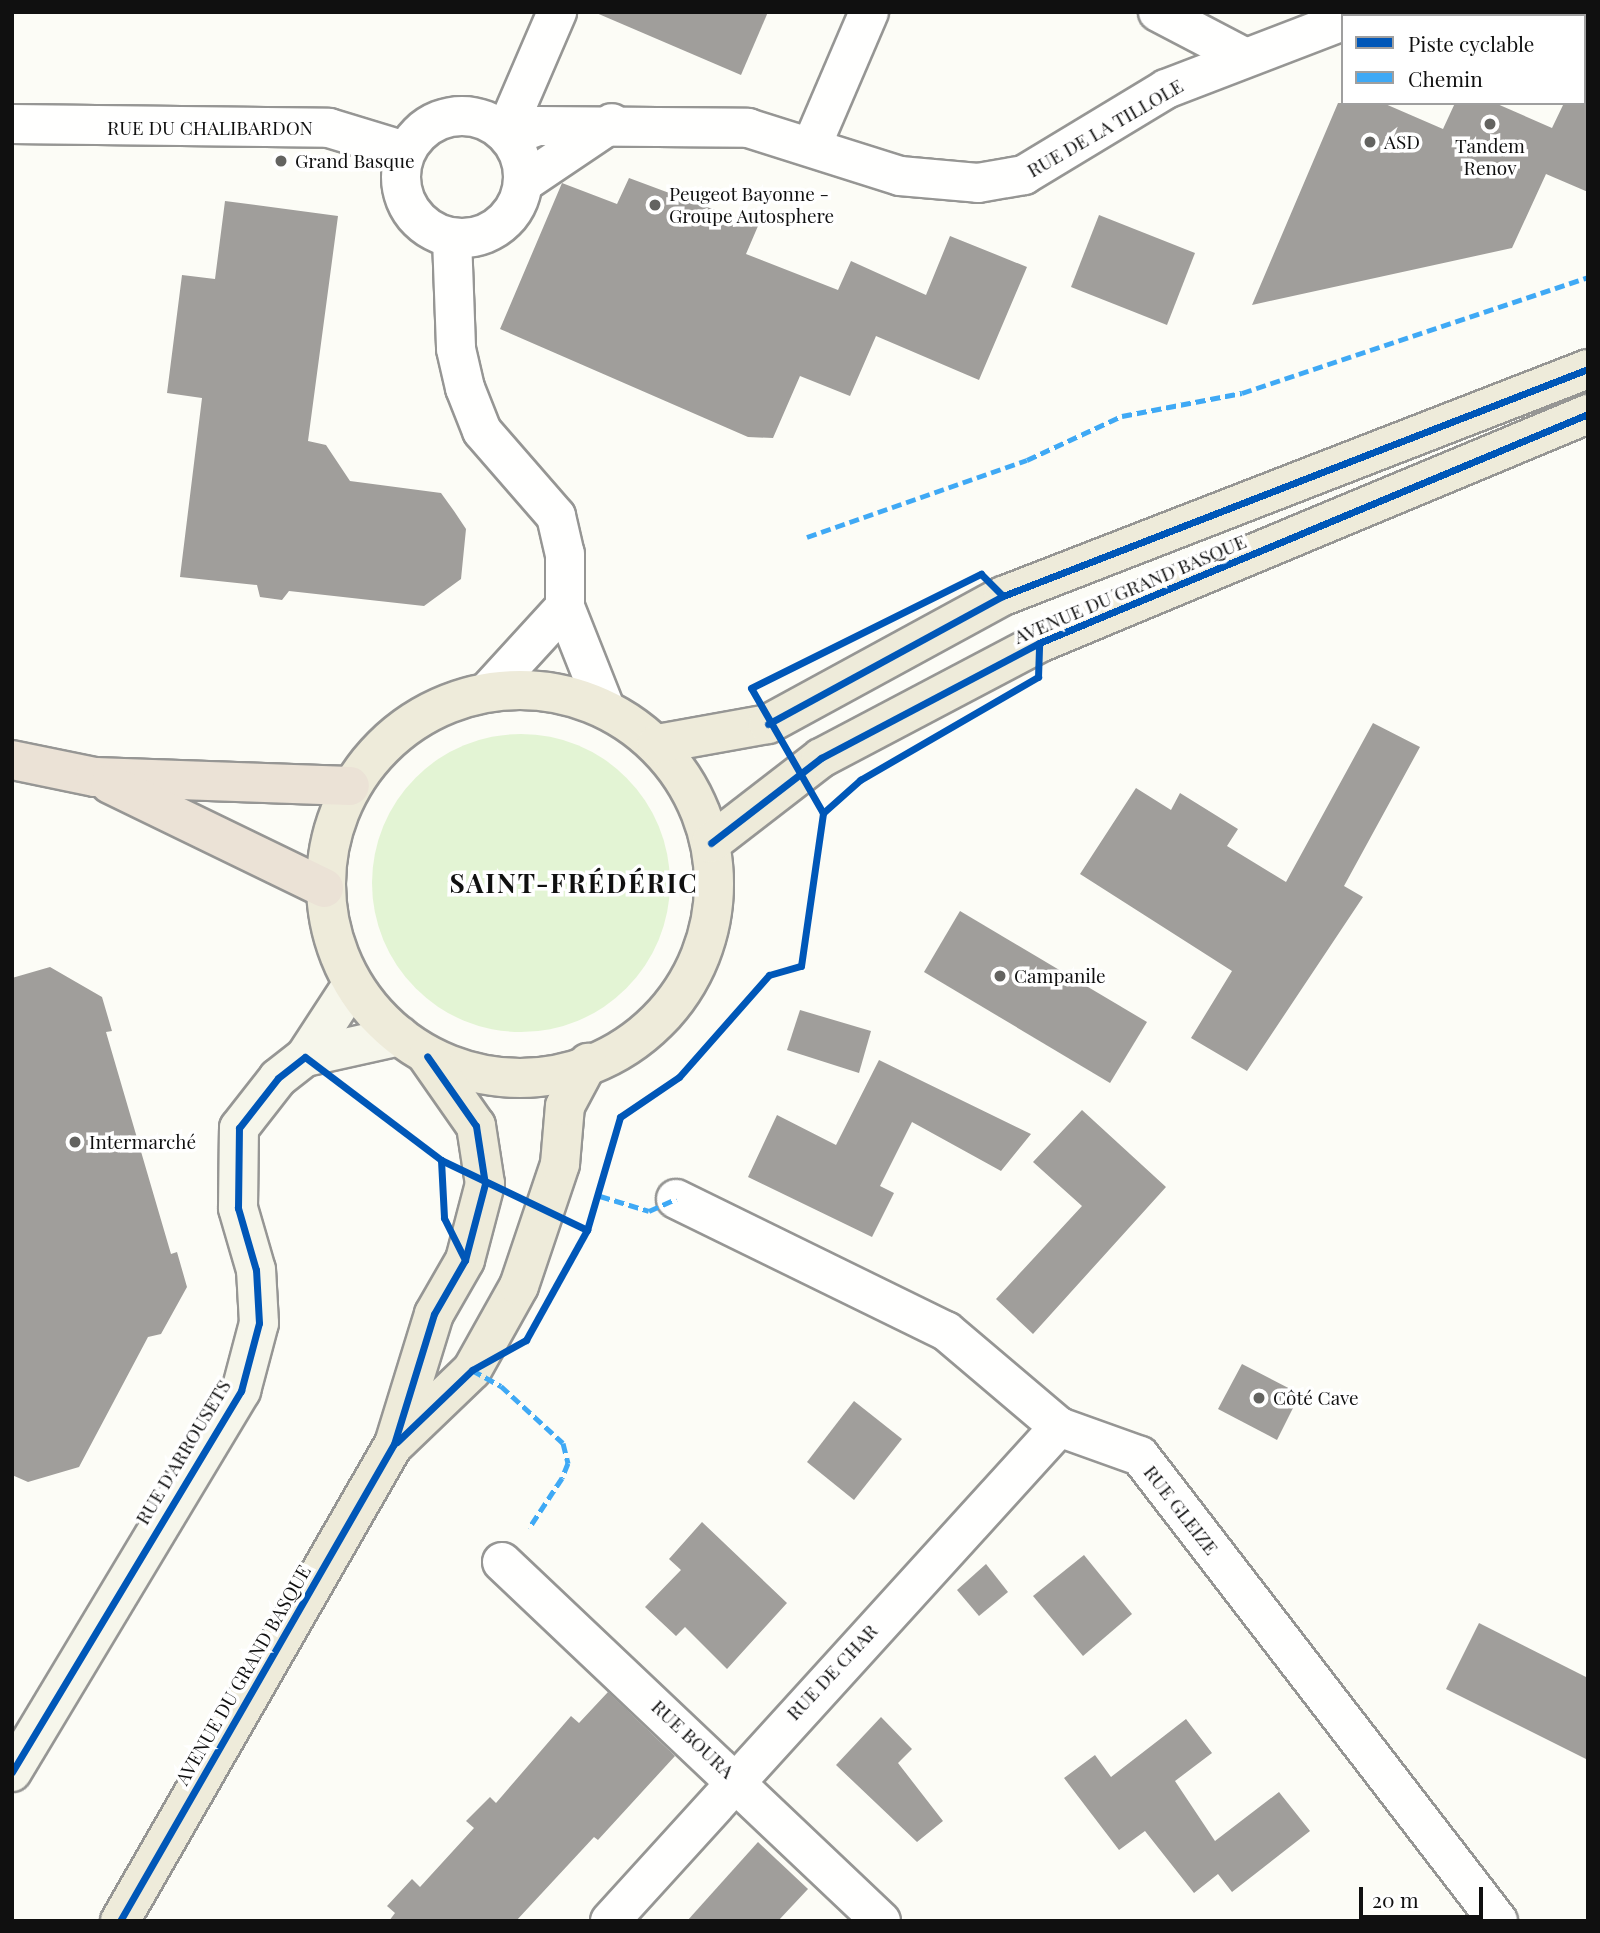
<!DOCTYPE html>
<html>
<head>
<meta charset="utf-8">
<style>
  body { margin:0 }
  #map { position:relative; width:1600px; height:1933px; overflow:hidden; background:#fcfcf6; font-family:"Playfair Display",serif }
  div>[style] { position:absolute }
  .green>* { inset:0; background:#e3f4d4 }
  .round { border-radius:50% }
  .building>* { inset:0; background:#a09e9b }
  .roads { filter:drop-shadow(2px 0 #969694) drop-shadow(-2px 0 #969694) drop-shadow(0 2px #969694) drop-shadow(0 -2px #969694) }
  .street>* { height:38px; margin:-19px; padding:0 19px; transform-origin:19px; border-radius:19px; background:#fffffe }
  .street>.ring { margin:-19px; padding:0; box-sizing:content-box; background:none; border:38px solid #fffffe; border-radius:50% }
  .secondary>* { height:38px; margin:-19px; padding:0 19px; transform-origin:19px; border-radius:19px; background:#f6f6eb }
  .primary>* { height:38px; margin:-19px; padding:0 19px; transform-origin:19px; border-radius:19px; background:#eeebda }
  .primary>.ring { margin:-19px; padding:0; box-sizing:content-box; background:none; border:38px solid #eeebda; border-radius:50% }
  .highway>* { height:38px; margin:-19px; padding:0 19px; transform-origin:19px; border-radius:19px; background:#ebe2d6 }
  .quiet>* { height:5px; margin-top:-2.5px; transform-origin:0; background:repeating-linear-gradient(90deg,#3fa9f5 0 10px,transparent 0 15px) }
  .cycleway>* { height:7px; margin:-3.5px; padding:0 3.5px; transform-origin:3.5px; border-radius:3.5px; background:#0057b8 }
  .dots>* { width:19px; height:19px; translate:-50% -50%; box-sizing:border-box; border:4px solid #fff; border-radius:50% }
  span { translate:-50% -50%; white-space:nowrap; text-align:center; line-height:1.15; -webkit-text-stroke:7px #fff; paint-order:stroke }
  .street-label { font-size:19px; color:#101010 }
  .poi-label { font-size:19px; color:#101010 }
  .left { translate:0 -50%; text-align:left }
  .district-label { font-size:26px; color:#101010; font-weight:700; letter-spacing:2px }
  .frame { position:absolute; inset:0; border:14px solid #101010; pointer-events:none }
  .legend { position:absolute; left:1341px; top:14px; width:245px; height:91px; box-sizing:border-box; background:#fff; border:2px solid #9f9f9f; margin:0; padding:9px 12px; list-style:none; font-size:21px; color:#101010 }
  .legend li { display:flex; align-items:center; gap:14px; height:35px }
  .legend b { width:35px; border:2px solid #9f9f9f }
  .scale { position:absolute; left:1359px; top:1887px; width:124px; height:32px; box-sizing:border-box; border:4px solid #101010; border-top:0; padding-left:9px; font-size:21px; line-height:24px; white-space:nowrap; color:#101010; -webkit-text-stroke:5px #fff; paint-order:stroke }
</style>
</head>
<body>
<div id="map">
  <div class="green">
    <div class="round" style="left:372px;top:734px;width:298px;height:298px"></div>
  </div>
  <div class="building">
    <div style="clip-path:polygon(594px 12px,768px 12px,741px 75px)"></div>
    <div style="clip-path:polygon(1588px 52px,1588px 192px,1546px 174px,1512px 248px,1252px 305px,1338px 103px,1383px 103px,1443px 129px,1455px 103px,1495px 103px,1552px 128px,1564px 103px,1584px 103px)"></div>
    <div style="clip-path:polygon(629px 178px,758px 226px,746px 254px,838px 290px,851px 261px,926px 295px,950px 236px,1027px 267px,979px 380px,876px 336px,850px 396px,800px 376px,773px 438px,748px 437px,500px 329px,562px 183px,617px 204px)"></div>
    <div style="clip-path:polygon(225px 201px,338px 216px,308px 441px,326px 445px,350px 481px,441px 493px,454px 511px,466px 529px,461px 579px,424px 606px,289px 591px,282px 600px,260px 597px,257px 585px,180px 577px,202px 398px,167px 393px,182px 275px,215px 279px)"></div>
    <div style="clip-path:polygon(1099px 215px,1195px 253px,1167px 325px,1071px 287px)"></div>
    <div style="clip-path:polygon(1373px 723px,1420px 747px,1344px 886px,1363px 897px,1247px 1071px,1191px 1038px,1232px 971px,1080px 874px,1136px 788px,1171px 810px,1180px 793px,1238px 829px,1227px 846px,1286px 882px)"></div>
    <div style="clip-path:polygon(960px 911px,1147px 1022px,1110px 1083px,924px 972px)"></div>
    <div style="clip-path:polygon(50px 967px,102px 997px,112px 1031px,106px 1032px,171px 1254px,177px 1252px,187px 1287px,161px 1334px,148px 1337px,79px 1467px,28px 1482px,12px 1475px,12px 978px)"></div>
    <div style="clip-path:polygon(800px 1010px,871px 1031px,859px 1073px,787px 1050px)"></div>
    <div style="clip-path:polygon(879px 1060px,1031px 1134px,1001px 1171px,912px 1122px,880px 1186px,894px 1193px,872px 1237px,748px 1177px,777px 1115px,836px 1145px)"></div>
    <div style="clip-path:polygon(1082px 1110px,1166px 1187px,1033px 1334px,996px 1299px,1082px 1206px,1033px 1162px)"></div>
    <div style="clip-path:polygon(1242px 1364px,1300px 1394px,1277px 1440px,1218px 1409px)"></div>
    <div style="clip-path:polygon(854px 1401px,902px 1439px,854px 1500px,807px 1462px)"></div>
    <div style="clip-path:polygon(702px 1522px,787px 1603px,727px 1669px,685px 1627px,676px 1636px,645px 1607px,681px 1570px,669px 1559px)"></div>
    <div style="clip-path:polygon(1084px 1555px,1132px 1614px,1083px 1656px,1033px 1596px)"></div>
    <div style="clip-path:polygon(986px 1564px,1008px 1592px,979px 1616px,957px 1590px)"></div>
    <div style="clip-path:polygon(1479px 1623px,1588px 1678px,1588px 1760px,1446px 1689px)"></div>
    <div style="clip-path:polygon(608px 1692px,675px 1756px,598px 1840px,594px 1837px,516px 1921px,389px 1921px,395px 1913px,387px 1906px,412px 1879px,420px 1887px,474px 1828px,466px 1821px,490px 1797px,496px 1803px,571px 1716px,579px 1723px)"></div>
    <div style="clip-path:polygon(881px 1717px,912px 1749px,898px 1763px,943px 1821px,917px 1842px,836px 1765px)"></div>
    <div style="clip-path:polygon(1186px 1719px,1212px 1753px,1175px 1781px,1215px 1841px,1279px 1792px,1310px 1831px,1232px 1892px,1218px 1874px,1194px 1893px,1145px 1831px,1119px 1850px,1064px 1778px,1095px 1755px,1111px 1777px)"></div>
    <div style="clip-path:polygon(758px 1842px,808px 1889px,778px 1921px,687px 1921px)"></div>
  </div>
  <div class="roads">
    <div class="street">
      <div style="left:1158px;top:12px;width:97px;rotate:27.6deg"></div>
      <div class="ring" style="left:401px;top:116px;width:84px;height:84px"></div>
      <div style="left:12px;top:124px;width:317px;rotate:0.7deg"></div>
      <div style="left:329px;top:128px;width:79px;rotate:16.8deg"></div>
      <div style="left:505px;top:133px;width:132px;rotate:-66.7deg"></div>
      <div style="left:509px;top:137px;width:30px;rotate:-21deg"></div>
      <div style="left:537px;top:126px;width:211px;rotate:0.5deg"></div>
      <div style="left:748px;top:128px;width:159px;rotate:17.5deg"></div>
      <div style="left:900px;top:176px;width:78px;rotate:5.1deg"></div>
      <div style="left:978px;top:183px;width:47px;rotate:-9.9deg"></div>
      <div style="left:1024px;top:175px;width:166px;rotate:-31.2deg"></div>
      <div style="left:1166px;top:89px;width:190px;rotate:-21deg"></div>
      <div style="left:812px;top:145px;width:145px;rotate:-66.8deg"></div>
      <div style="left:523px;top:183px;width:107px;rotate:-34deg"></div>
      <div style="left:452px;top:238px;width:111px;rotate:87.9deg"></div>
      <div style="left:456px;top:349px;width:40px;rotate:77deg"></div>
      <div style="left:465px;top:388px;width:46px;rotate:68.4deg"></div>
      <div style="left:482px;top:431px;width:113px;rotate:49deg"></div>
      <div style="left:556px;top:516px;width:39px;rotate:77deg"></div>
      <div style="left:565px;top:554px;width:53px;rotate:90deg"></div>
      <div style="left:565px;top:607px;width:109px;rotate:68.4deg"></div>
      <div style="left:488px;top:691px;width:114px;rotate:-47.5deg"></div>
      <div style="left:676px;top:1199px;width:301px;rotate:26.1deg"></div>
      <div style="left:946px;top:1331px;width:148px;rotate:40.3deg"></div>
      <div style="left:1059px;top:1427px;width:86px;rotate:19.7deg"></div>
      <div style="left:1140px;top:1456px;width:587px;rotate:52.41deg"></div>
      <div style="left:502px;top:1562px;width:522px;rotate:43.45deg"></div>
      <div style="left:610px;top:1921px;width:668px;rotate:-47.73deg"></div>
    </div>
    <div class="secondary">
      <div style="left:305px;top:1057px;width:97px;rotate:-12.5deg"></div>
      <div style="left:12px;top:1772px;width:445px;rotate:-59deg"></div>
      <div style="left:241px;top:1391px;width:70px;rotate:-75.2deg"></div>
      <div style="left:259px;top:1323px;width:53px;rotate:-93.2deg"></div>
      <div style="left:256px;top:1270px;width:65px;rotate:-106.2deg"></div>
      <div style="left:238px;top:1208px;width:80px;rotate:-89.3deg"></div>
      <div style="left:239px;top:1128px;width:63px;rotate:-52deg"></div>
      <div style="left:278px;top:1078px;width:34px;rotate:-38deg"></div>
      <div style="left:305px;top:1057px;width:86px;rotate:-56.9deg"></div>
    </div>
    <div class="primary">
      <div class="ring" style="left:326px;top:690px;width:350px;height:350px"></div>
      <div style="left:657px;top:744px;width:113px;rotate:-10.2deg"></div>
      <div style="left:768px;top:724px;width:268px;rotate:-28.6deg"></div>
      <div style="left:1003px;top:596px;width:627px;rotate:-21.21deg"></div>
      <div style="left:711px;top:843px;width:139px;rotate:-37.7deg"></div>
      <div style="left:821px;top:758px;width:246px;rotate:-27.8deg"></div>
      <div style="left:1039px;top:643px;width:595px;rotate:-22.64deg"></div>
      <div style="left:396px;top:1443px;width:105px;rotate:-43.8deg"></div>
      <div style="left:472px;top:1370px;width:96px;rotate:-60.8deg"></div>
      <div style="left:519px;top:1286px;width:129px;rotate:-71.4deg"></div>
      <div style="left:560px;top:1164px;width:58px;rotate:-85.1deg"></div>
      <div style="left:565px;top:1106px;width:49px;rotate:-61.9deg"></div>
      <div style="left:120px;top:1921px;width:550px;rotate:-60.13deg"></div>
      <div style="left:394px;top:1444px;width:136px;rotate:-72.9deg"></div>
      <div style="left:434px;top:1314px;width:62px;rotate:-60.1deg"></div>
      <div style="left:465px;top:1260px;width:79px;rotate:-75.3deg"></div>
      <div style="left:485px;top:1184px;width:59px;rotate:-98.8deg"></div>
      <div style="left:476px;top:1126px;width:85px;rotate:-125deg"></div>
    </div>
    <div class="highway">
      <div style="left:12px;top:760px;width:85px;rotate:11.6deg"></div>
      <div style="left:95px;top:777px;width:255px;rotate:2deg"></div>
      <div style="left:110px;top:784px;width:238px;rotate:25.9deg"></div>
    </div>
  </div>
  <div class="quiet">
    <div style="left:807px;top:537px;width:233px;rotate:-19.3deg"></div>
    <div style="left:1027px;top:460px;width:105px;rotate:-24.9deg"></div>
    <div style="left:1122px;top:416px;width:122px;rotate:-10.9deg"></div>
    <div style="left:1242px;top:393px;width:365px;rotate:-18.5deg"></div>
    <div style="left:600px;top:1196px;width:51px;rotate:17deg"></div>
    <div style="left:649px;top:1211px;width:30px;rotate:-24deg"></div>
    <div style="left:472px;top:1370px;width:33px;rotate:29deg"></div>
    <div style="left:501px;top:1386px;width:84px;rotate:42.6deg"></div>
    <div style="left:563px;top:1443px;width:21px;rotate:76deg"></div>
    <div style="left:568px;top:1463px;width:16px;rotate:112deg"></div>
    <div style="left:562px;top:1478px;width:60px;rotate:123.4deg"></div>
  </div>
  <div class="cycleway">
    <div style="left:768px;top:724px;width:268px;rotate:-28.6deg"></div>
    <div style="left:1003px;top:596px;width:627px;rotate:-21.21deg"></div>
    <div style="left:823px;top:813px;width:50px;rotate:-41.7deg"></div>
    <div style="left:860px;top:780px;width:206px;rotate:-30.1deg"></div>
    <div style="left:1038px;top:677px;width:34px;rotate:-88deg"></div>
    <div style="left:711px;top:843px;width:139px;rotate:-37.7deg"></div>
    <div style="left:821px;top:758px;width:246px;rotate:-27.8deg"></div>
    <div style="left:1039px;top:643px;width:595px;rotate:-22.64deg"></div>
    <div style="left:441px;top:1160px;width:58px;rotate:87deg"></div>
    <div style="left:444px;top:1218px;width:47px;rotate:63.4deg"></div>
    <div style="left:397px;top:1442px;width:104px;rotate:-43.8deg"></div>
    <div style="left:472px;top:1370px;width:62px;rotate:-29.1deg"></div>
    <div style="left:526px;top:1340px;width:126px;rotate:-61deg"></div>
    <div style="left:12px;top:1772px;width:445px;rotate:-59deg"></div>
    <div style="left:241px;top:1391px;width:70px;rotate:-75.2deg"></div>
    <div style="left:259px;top:1323px;width:53px;rotate:-93.2deg"></div>
    <div style="left:256px;top:1270px;width:65px;rotate:-106.2deg"></div>
    <div style="left:238px;top:1208px;width:80px;rotate:-89.3deg"></div>
    <div style="left:239px;top:1128px;width:63px;rotate:-52deg"></div>
    <div style="left:278px;top:1078px;width:34px;rotate:-38deg"></div>
    <div style="left:305px;top:1057px;width:171px;rotate:37.1deg"></div>
    <div style="left:441px;top:1160px;width:162px;rotate:25.6deg"></div>
    <div style="left:587px;top:1230px;width:118px;rotate:-73.7deg"></div>
    <div style="left:620px;top:1117px;width:71px;rotate:-34.1deg"></div>
    <div style="left:679px;top:1077px;width:136px;rotate:-48.6deg"></div>
    <div style="left:769px;top:975px;width:33px;rotate:-16deg"></div>
    <div style="left:801px;top:966px;width:155px;rotate:-81.8deg"></div>
    <div style="left:823px;top:813px;width:144px;rotate:-119.9deg"></div>
    <div style="left:751px;top:688px;width:257px;rotate:-26.4deg"></div>
    <div style="left:981px;top:574px;width:31px;rotate:45deg"></div>
    <div style="left:120px;top:1921px;width:550px;rotate:-60.13deg"></div>
    <div style="left:394px;top:1444px;width:136px;rotate:-72.9deg"></div>
    <div style="left:434px;top:1314px;width:62px;rotate:-60.1deg"></div>
    <div style="left:465px;top:1260px;width:79px;rotate:-75.3deg"></div>
    <div style="left:485px;top:1184px;width:59px;rotate:-98.8deg"></div>
    <div style="left:476px;top:1126px;width:85px;rotate:-125deg"></div>
  </div>
  <div class="dots">
    <div style="left:1490px;top:124px;background:#636360"></div>
    <div style="left:1370px;top:142px;background:#636360"></div>
    <div style="left:281px;top:161px;background:#636360"></div>
    <div style="left:655px;top:205px;background:#636360"></div>
    <div style="left:1000px;top:976px;background:#636360"></div>
    <div style="left:75px;top:1142px;background:#636360"></div>
    <div style="left:1259px;top:1398px;background:#636360"></div>
  </div>
  <div class="street-label">
    <span style="left:210px;top:128px">RUE DU CHALIBARDON</span>
    <span style="left:1105px;top:128px;rotate:-30deg">RUE DE LA TILLOLE</span>
    <span style="left:1130px;top:589px;rotate:-23deg">AVENUE DU GRAND BASQUE</span>
    <span style="left:183px;top:1452px;rotate:-59deg">RUE D'ARROUSETS</span>
    <span style="left:1181px;top:1510px;rotate:52deg">RUE GLEIZE</span>
    <span style="left:832px;top:1672px;rotate:-47deg">RUE DE CHAR</span>
    <span style="left:243px;top:1675px;rotate:-60deg">AVENUE DU GRAND BASQUE</span>
    <span style="left:693px;top:1739px;rotate:43deg">RUE BOURA</span>
  </div>
  <div class="poi-label">
    <span class="left" style="left:1384px;top:142px">ASD</span>
    <span style="left:1490px;top:157px">Tandem<br>Renov</span>
    <span class="left" style="left:295px;top:161px">Grand Basque</span>
    <span class="left" style="left:669px;top:205px">Peugeot Bayonne -<br>Groupe Autosphere</span>
    <span class="left" style="left:1014px;top:976px">Campanile</span>
    <span class="left" style="left:89px;top:1142px">Intermarché</span>
    <span class="left" style="left:1273px;top:1398px">Côté Cave</span>
  </div>
  <div class="district-label">
    <span style="left:574px;top:883px">SAINT-FRÉDÉRIC</span>
  </div>
  <div class="frame"></div>
  <ul class="legend">
  <li><b style="height:9px;background:#0057b8"></b>Piste cyclable</li>
  <li><b style="height:9px;background:#3fa9f5"></b>Chemin</li>
  </ul>
  <div class="scale">20 m</div>
</div>
</body>
</html>
